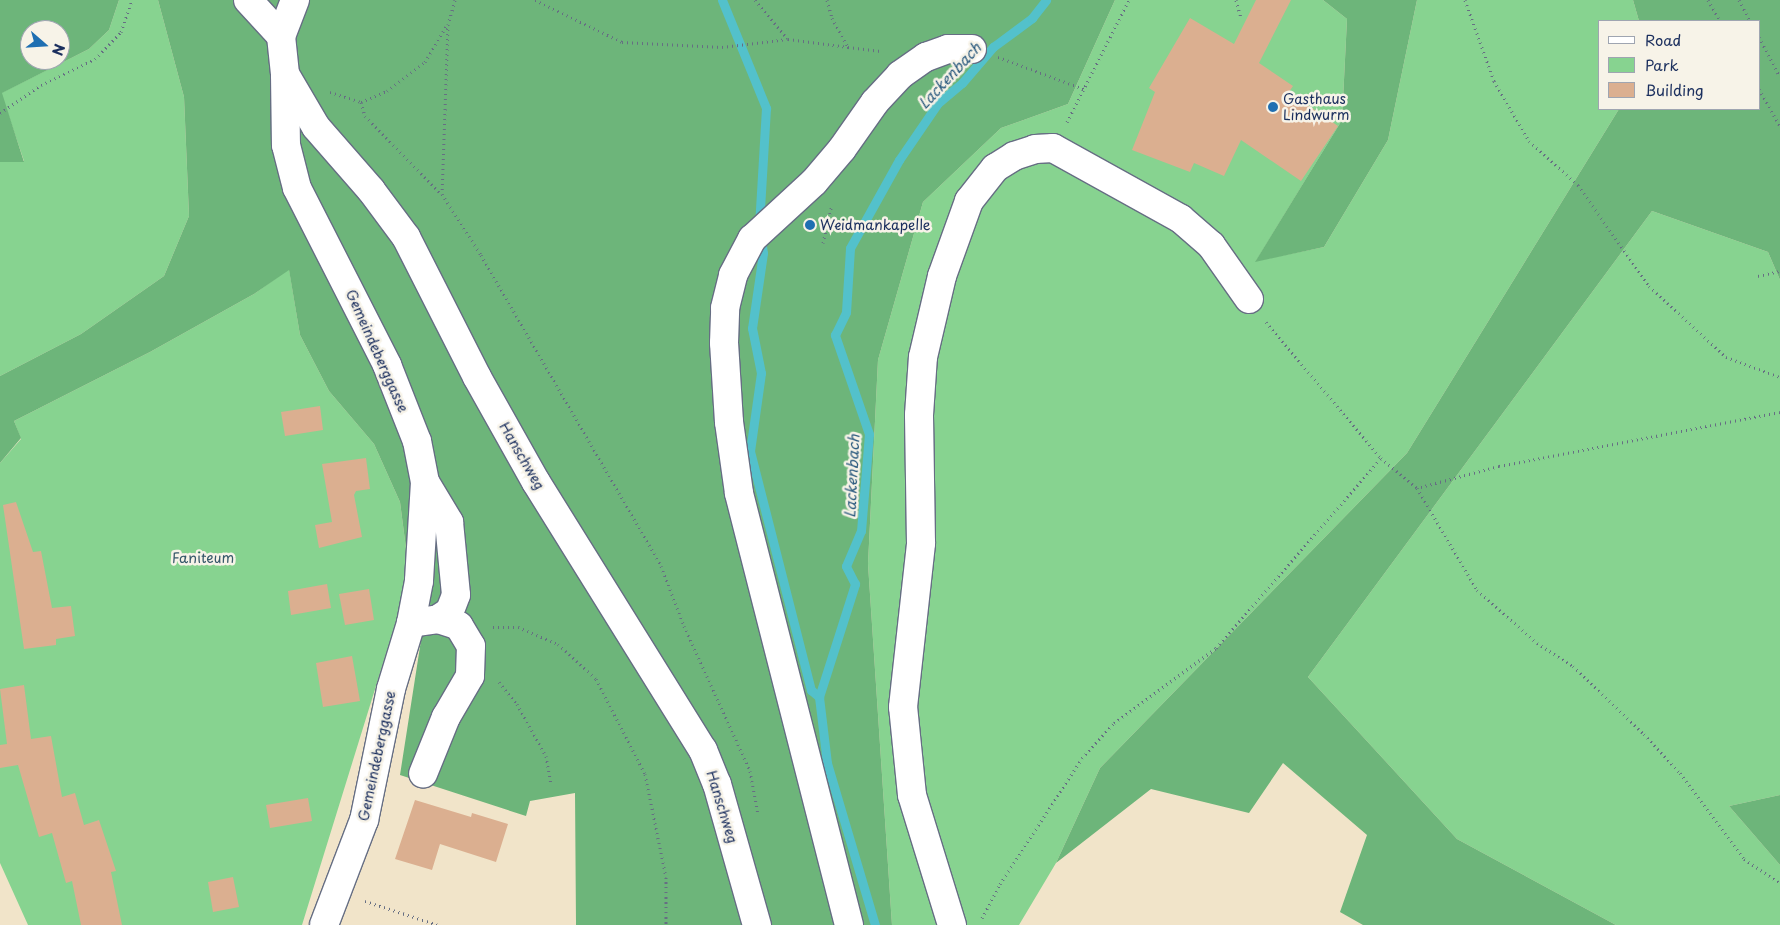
<!DOCTYPE html>
<html>
<head>
<meta charset="utf-8">
<style>
  body { margin:0 }
  #map { position:relative; width:1780px; height:925px; overflow:hidden; background:#f1e4c9; font-family:"Playpen Sans",sans-serif }
  div>[style] { position:absolute }
  .green>* { inset:0; background:#87d390 }
  .forest>* { inset:0; background:#6db57a }
  .stream>* { height:9px; margin:-4.5px; padding:0 4.5px; transform-origin:4.5px; border-radius:4.5px; background:#53c1cb }
  .building>* { inset:0; background:#dbaf90 }
  .path>* { height:3px; margin-top:-1.5px; transform-origin:0; background:repeating-linear-gradient(90deg,#666e83 0 1px,transparent 0 5px) }
  .roads { filter:drop-shadow(1px 0 #666e83) drop-shadow(-1px 0 #666e83) drop-shadow(0 1px #666e83) drop-shadow(0 -1px #666e83) }
  .minor>* { height:28px; margin:-14px; padding:0 14px; transform-origin:14px; border-radius:14px; background:#fff }
  .dots>* { width:14px; height:14px; translate:-50% -50%; box-sizing:border-box; border:2px solid #f7f3e8; border-radius:50% }
  span { translate:-50% -50%; white-space:nowrap; text-align:center; line-height:1.15; -webkit-text-stroke:5px #f7f3e8; paint-order:stroke }
  .poi-label { font-size:14px; color:#1b2f5e }
  .left { translate:0 -50%; text-align:left }
  .street-label { font-size:14px; color:#1b2f5e }
  .park-label { font-size:14px; color:#36586a }
  .water-label { font-size:15px; color:#2c5b7f; font-style:italic }
  .legend { position:absolute; left:1598px; top:20px; width:162px; height:90px; box-sizing:border-box; background:#f7f3e8; border:1px solid #9fa5b1; margin:0; padding:6px 9px; list-style:none; font-size:15px; color:#1b2f5e }
  .legend li { display:flex; align-items:center; gap:10px; height:25px }
  .legend b { width:25px; border:1px solid #9fa5b1 }
  .north { position:absolute; left:20px; top:20px; width:50px; height:50px; box-sizing:border-box; background:#f7f3e8; border:1px solid #9fa5b1; border-radius:50%; rotate:109deg; font-size:14px; font-weight:700; line-height:20px; text-align:center; color:#1b2f5e }
  .north::after { content:''; display:block; margin:auto; width:18px; height:22px; background:#1f6fb2; clip-path:polygon(50% 0,100% 100%,50% 72%,0 100%) }
</style>
</head>
<body>
<div id="map">
  <div class="green">
    <div style="clip-path:polygon(119px 0,158px 0,184px 97px,189px 216px,164px 276px,81px 334px,0 376px,0 162px,24px 161px,1px 93px,89px 49px,109px 30px)"></div>
    <div style="clip-path:polygon(1115px 0,1323px 0,1347px 19px,1342px 120px,1256px 261px,1324px 247px,1388px 140px,1417px 0,1633px 0,1639px 21px,1599px 21px,1599px 109px,1619px 109px,1407px 453px,1100px 768px,1056px 863px,1019px 925px,892px 925px,868px 564px,878px 360px,923px 202px,1001px 128px,1068px 104px)"></div>
    <div style="clip-path:polygon(1652px 211px,1768px 252px,1780px 280px,1780px 795px,1729px 806px,1780px 865px,1780px 925px,1616px 925px,1457px 839px,1308px 677px)"></div>
    <div style="clip-path:polygon(289px 269px,300px 335px,329px 391px,374px 444px,400px 502px,408px 564px,398px 615px,302px 925px,28px 925px,0 863px,0 463px,21px 439px,14px 421px,150px 352px,254px 294px)"></div>
  </div>
  <div class="forest">
    <div style="clip-path:polygon(evenodd,0 0,119px 0,109px 30px,89px 49px,2px 93px,24px 162px,0 162px,0 0,30px 30px,60px 30px,60px 60px,30px 60px,30px 30px)"></div>
    <div style="clip-path:polygon(158px 0,1115px 0,1068px 104px,1001px 128px,923px 202px,878px 360px,868px 564px,892px 925px,576px 925px,575px 793px,530px 801px,526px 816px,400px 775px,429px 589px,408px 564px,400px 502px,374px 444px,329px 391px,300px 335px,289px 270px,254px 294px,150px 352px,14px 421px,21px 438px,0 463px,0 376px,81px 334px,164px 276px,189px 216px,184px 97px)"></div>
    <div style="clip-path:polygon(1323px 0,1417px 0,1388px 140px,1324px 247px,1255px 262px,1342px 120px,1347px 19px)"></div>
    <div style="clip-path:polygon(1633px 0,1780px 0,1780px 280px,1768px 252px,1652px 211px,1308px 677px,1457px 839px,1616px 925px,1363px 925px,1340px 912px,1367px 835px,1283px 763px,1249px 813px,1151px 789px,1056px 863px,1100px 768px,1407px 453px,1619px 109px,1759px 109px,1759px 21px,1639px 21px)"></div>
    <div style="clip-path:polygon(1780px 795px,1780px 865px,1729px 806px)"></div>
  </div>
  <div class="stream">
    <div style="left:722px;top:0;width:117px;rotate:67.8deg"></div>
    <div style="left:766px;top:108px;width:118px;rotate:93.4deg"></div>
    <div style="left:761px;top:239px;width:14px;rotate:82deg"></div>
    <div style="left:763px;top:253px;width:76px;rotate:98.3deg"></div>
    <div style="left:752px;top:328px;width:46px;rotate:78.7deg"></div>
    <div style="left:761px;top:373px;width:79px;rotate:98deg"></div>
    <div style="left:750px;top:451px;width:247px;rotate:75.7deg"></div>
    <div style="left:811px;top:690px;width:11px;rotate:41deg"></div>
    <div style="left:875px;top:925px;width:169px;rotate:-106.5deg"></div>
    <div style="left:827px;top:763px;width:66px;rotate:-96.9deg"></div>
    <div style="left:819px;top:697px;width:119px;rotate:-72.3deg"></div>
    <div style="left:855px;top:584px;width:20px;rotate:-117deg"></div>
    <div style="left:846px;top:566px;width:38px;rotate:-67deg"></div>
    <div style="left:861px;top:531px;width:97px;rotate:-85.3deg"></div>
    <div style="left:869px;top:434px;width:105px;rotate:-109deg"></div>
    <div style="left:835px;top:335px;width:25px;rotate:-64deg"></div>
    <div style="left:846px;top:312px;width:64px;rotate:-86.4deg"></div>
    <div style="left:850px;top:248px;width:101px;rotate:-60.9deg"></div>
    <div style="left:899px;top:160px;width:69px;rotate:-55.6deg"></div>
    <div style="left:938px;top:103px;width:31px;rotate:-40deg"></div>
    <div style="left:962px;top:83px;width:48px;rotate:-49.3deg"></div>
    <div style="left:993px;top:47px;width:49px;rotate:-36.6deg"></div>
    <div style="left:1032px;top:18px;width:23px;rotate:-52deg"></div>
  </div>
  <div class="building">
    <div style="clip-path:polygon(1256px 0,1291px 0,1259px 63px,1293px 86px,1289px 92px,1338px 126px,1301px 181px,1241px 140px,1224px 176px,1194px 163px,1190px 172px,1132px 150px,1155px 92px,1149px 88px,1190px 18px,1234px 44px)"></div>
    <div style="clip-path:polygon(320px 406px,323px 430px,285px 436px,281px 412px)"></div>
    <div style="clip-path:polygon(366px 458px,370px 489px,356px 491px,354px 495px,362px 537px,319px 548px,315px 525px,332px 522px,322px 464px)"></div>
    <div style="clip-path:polygon(16px 502px,33px 552px,41px 551px,52px 608px,71px 606px,75px 636px,56px 639px,56px 645px,24px 649px,3px 505px)"></div>
    <div style="clip-path:polygon(327px 584px,331px 608px,291px 615px,288px 591px)"></div>
    <div style="clip-path:polygon(369px 589px,374px 620px,345px 625px,339px 594px)"></div>
    <div style="clip-path:polygon(352px 656px,360px 701px,323px 707px,316px 663px)"></div>
    <div style="clip-path:polygon(24px 685px,31px 739px,51px 736px,62px 797px,75px 793px,84px 825px,99px 820px,116px 871px,111px 872px,122px 925px,81px 925px,72px 881px,66px 883px,52px 833px,39px 837px,18px 765px,0 768px,0 745px,7px 744px,0 689px)"></div>
    <div style="clip-path:polygon(308px 798px,312px 821px,270px 828px,266px 805px)"></div>
    <div style="clip-path:polygon(415px 800px,471px 817px,472px 813px,508px 824px,496px 862px,440px 844px,432px 870px,395px 859px)"></div>
    <div style="clip-path:polygon(233px 877px,239px 907px,213px 912px,208px 882px)"></div>
  </div>
  <div class="path">
    <div style="left:455px;top:0;width:25px;rotate:106deg"></div>
    <div style="left:448px;top:24px;width:170px;rotate:92deg"></div>
    <div style="left:442px;top:194px;width:72px;rotate:57.4deg"></div>
    <div style="left:481px;top:255px;width:359px;rotate:59.9deg"></div>
    <div style="left:661px;top:566px;width:64px;rotate:69deg"></div>
    <div style="left:684px;top:626px;width:159px;rotate:65.5deg"></div>
    <div style="left:750px;top:771px;width:44px;rotate:79.5deg"></div>
    <div style="left:535px;top:0;width:97px;rotate:25.8deg"></div>
    <div style="left:622px;top:42px;width:100px;rotate:2.9deg"></div>
    <div style="left:722px;top:47px;width:66px;rotate:-6.9deg"></div>
    <div style="left:788px;top:39px;width:61px;rotate:7.6deg"></div>
    <div style="left:755px;top:0;width:50px;rotate:49.9deg"></div>
    <div style="left:827px;top:0;width:19px;rotate:74deg"></div>
    <div style="left:832px;top:18px;width:33px;rotate:61deg"></div>
    <div style="left:848px;top:47px;width:35px;rotate:7deg"></div>
    <div style="left:1236px;top:0;width:18px;rotate:74deg"></div>
    <div style="left:1465px;top:0;width:86px;rotate:70.3deg"></div>
    <div style="left:1494px;top:81px;width:69px;rotate:59.7deg"></div>
    <div style="left:1529px;top:141px;width:66px;rotate:41.9deg"></div>
    <div style="left:1578px;top:185px;width:123px;rotate:54.9deg"></div>
    <div style="left:1649px;top:286px;width:105px;rotate:42.7deg"></div>
    <div style="left:1726px;top:357px;width:58px;rotate:20.3deg"></div>
    <div style="left:1708px;top:0;width:24px;rotate:60deg"></div>
    <div style="left:1739px;top:0;width:24px;rotate:62deg"></div>
    <div style="left:1759px;top:37px;width:45px;rotate:62.3deg"></div>
    <div style="left:998px;top:57px;width:92px;rotate:20.4deg"></div>
    <div style="left:1759px;top:89px;width:43px;rotate:60.4deg"></div>
    <div style="left:330px;top:92px;width:33px;rotate:18deg"></div>
    <div style="left:361px;top:102px;width:15px;rotate:74deg"></div>
    <div style="left:365px;top:116px;width:109px;rotate:45.7deg"></div>
    <div style="left:361px;top:102px;width:28px;rotate:-23deg"></div>
    <div style="left:387px;top:91px;width:48px;rotate:-37.3deg"></div>
    <div style="left:425px;top:62px;width:43px;rotate:-59.3deg"></div>
    <div style="left:0;top:113px;width:50px;rotate:-34.3deg"></div>
    <div style="left:41px;top:85px;width:60px;rotate:-25.7deg"></div>
    <div style="left:95px;top:59px;width:37px;rotate:-46deg"></div>
    <div style="left:121px;top:32px;width:34px;rotate:-71deg"></div>
    <div style="left:1067px;top:122px;width:137px;rotate:-63.1deg"></div>
    <div style="left:823px;top:243px;width:39px;rotate:-77deg"></div>
    <div style="left:1758px;top:276px;width:23px;rotate:-13deg"></div>
    <div style="left:1266px;top:322px;width:178px;rotate:49.8deg"></div>
    <div style="left:1381px;top:458px;width:47px;rotate:39.8deg"></div>
    <div style="left:1780px;top:412px;width:286px;rotate:169.1deg"></div>
    <div style="left:1499px;top:466px;width:85px;rotate:165deg"></div>
    <div style="left:1417px;top:488px;width:118px;rotate:59.5deg"></div>
    <div style="left:1477px;top:590px;width:80px;rotate:41.5deg"></div>
    <div style="left:1537px;top:643px;width:43px;rotate:32.6deg"></div>
    <div style="left:1573px;top:666px;width:98px;rotate:43.8deg"></div>
    <div style="left:1644px;top:734px;width:53px;rotate:47.3deg"></div>
    <div style="left:1680px;top:773px;width:107px;rotate:53.3deg"></div>
    <div style="left:1744px;top:859px;width:43px;rotate:33.7deg"></div>
    <div style="left:493px;top:627px;width:25px"></div>
    <div style="left:518px;top:627px;width:43px;rotate:23deg"></div>
    <div style="left:558px;top:644px;width:52px;rotate:42.6deg"></div>
    <div style="left:596px;top:679px;width:107px;rotate:62.7deg"></div>
    <div style="left:645px;top:774px;width:105px;rotate:78.5deg"></div>
    <div style="left:666px;top:877px;width:48px;rotate:90deg"></div>
    <div style="left:499px;top:682px;width:28px;rotate:51deg"></div>
    <div style="left:517px;top:704px;width:60px;rotate:60.9deg"></div>
    <div style="left:546px;top:756px;width:27px;rotate:80deg"></div>
    <div style="left:365px;top:901px;width:77px;rotate:18.2deg"></div>
    <div style="left:982px;top:918px;width:38px;rotate:-62deg"></div>
    <div style="left:1000px;top:884px;width:150px;rotate:-56.9deg"></div>
    <div style="left:1082px;top:758px;width:47px;rotate:-47.6deg"></div>
    <div style="left:1114px;top:723px;width:127px;rotate:-36.3deg"></div>
    <div style="left:1216px;top:648px;width:252px;rotate:-49deg"></div>
  </div>
  <div class="roads">
    <div class="minor">
      <div style="left:248px;top:0;width:49px;rotate:47.5deg"></div>
      <div style="left:295px;top:0;width:39px;rotate:111deg"></div>
      <div style="left:281px;top:36px;width:38px;rotate:84deg"></div>
      <div style="left:285px;top:74px;width:61px;rotate:59.7deg"></div>
      <div style="left:316px;top:127px;width:84px;rotate:48.9deg"></div>
      <div style="left:371px;top:190px;width:59px;rotate:53.3deg"></div>
      <div style="left:406px;top:237px;width:157px;rotate:63.1deg"></div>
      <div style="left:477px;top:377px;width:120px;rotate:60.7deg"></div>
      <div style="left:536px;top:482px;width:316px;rotate:58.1deg"></div>
      <div style="left:703px;top:750px;width:37px;rotate:68deg"></div>
      <div style="left:717px;top:784px;width:147px;rotate:74.2deg"></div>
      <div style="left:285px;top:75px;width:70px;rotate:89.2deg"></div>
      <div style="left:286px;top:145px;width:44px;rotate:75.7deg"></div>
      <div style="left:297px;top:188px;width:199px;rotate:63deg"></div>
      <div style="left:387px;top:365px;width:82px;rotate:68.5deg"></div>
      <div style="left:417px;top:441px;width:42px;rotate:79deg"></div>
      <div style="left:425px;top:482px;width:99px;rotate:93.5deg"></div>
      <div style="left:419px;top:581px;width:43px;rotate:100.8deg"></div>
      <div style="left:411px;top:623px;width:69px;rotate:106.9deg"></div>
      <div style="left:391px;top:689px;width:134px;rotate:101.6deg"></div>
      <div style="left:364px;top:820px;width:112px;rotate:110.9deg"></div>
      <div style="left:425px;top:482px;width:47px;rotate:59deg"></div>
      <div style="left:449px;top:522px;width:73px;rotate:84.5deg"></div>
      <div style="left:456px;top:595px;width:17px;rotate:111deg"></div>
      <div style="left:450px;top:611px;width:14px;rotate:146deg"></div>
      <div style="left:411px;top:623px;width:27px;rotate:-8deg"></div>
      <div style="left:438px;top:619px;width:22px;rotate:18deg"></div>
      <div style="left:459px;top:626px;width:23px;rotate:59deg"></div>
      <div style="left:471px;top:646px;width:30px;rotate:92deg"></div>
      <div style="left:470px;top:676px;width:48px;rotate:120.3deg"></div>
      <div style="left:446px;top:717px;width:61px;rotate:112deg"></div>
      <div style="left:849px;top:925px;width:446px;rotate:-104.3deg"></div>
      <div style="left:739px;top:493px;width:72px;rotate:-98deg"></div>
      <div style="left:729px;top:422px;width:79px;rotate:-93.6deg"></div>
      <div style="left:724px;top:343px;width:35px;rotate:-88deg"></div>
      <div style="left:725px;top:308px;width:34px;rotate:-76deg"></div>
      <div style="left:733px;top:275px;width:41px;rotate:-62.2deg"></div>
      <div style="left:752px;top:239px;width:84px;rotate:-42.6deg"></div>
      <div style="left:814px;top:182px;width:43px;rotate:-49.7deg"></div>
      <div style="left:842px;top:149px;width:57px;rotate:-54.9deg"></div>
      <div style="left:875px;top:102px;width:37px;rotate:-47deg"></div>
      <div style="left:900px;top:75px;width:32px;rotate:-35deg"></div>
      <div style="left:926px;top:57px;width:23px;rotate:-20deg"></div>
      <div style="left:948px;top:49px;width:24px"></div>
      <div style="left:952px;top:925px;width:136px;rotate:-107.1deg"></div>
      <div style="left:912px;top:795px;width:88px;rotate:-95.8deg"></div>
      <div style="left:903px;top:707px;width:165px;rotate:-83.7deg"></div>
      <div style="left:921px;top:543px;width:128px;rotate:-90.9deg"></div>
      <div style="left:919px;top:415px;width:58px;rotate:-86.1deg"></div>
      <div style="left:923px;top:357px;width:83px;rotate:-76.8deg"></div>
      <div style="left:942px;top:276px;width:80px;rotate:-70.2deg"></div>
      <div style="left:969px;top:201px;width:42px;rotate:-51.8deg"></div>
      <div style="left:995px;top:168px;width:22px;rotate:-32deg"></div>
      <div style="left:1014px;top:156px;width:22px;rotate:-18deg"></div>
      <div style="left:1035px;top:149px;width:18px;rotate:-3deg"></div>
      <div style="left:1053px;top:148px;width:146px;rotate:29deg"></div>
      <div style="left:1181px;top:219px;width:40px;rotate:41deg"></div>
      <div style="left:1211px;top:245px;width:66px;rotate:54.9deg"></div>
    </div>
  </div>
  <div class="dots">
    <div style="left:1273px;top:107px;background:#1f6fb2"></div>
    <div style="left:810px;top:225px;background:#1f6fb2"></div>
  </div>
  <div class="poi-label">
    <span class="left" style="left:1283px;top:107px">Gasthaus<br>Lindwurm</span>
    <span class="left" style="left:820px;top:225px">Weidmankapelle</span>
  </div>
  <div class="street-label">
    <span style="left:377px;top:351px;rotate:66deg">Gemeindeberggasse</span>
    <span style="left:522px;top:456px;rotate:60deg">Hanschweg</span>
    <span style="left:377px;top:756px;rotate:-78deg">Gemeindeberggasse</span>
    <span style="left:722px;top:807px;rotate:73deg">Hanschweg</span>
  </div>
  <div class="park-label">
    <span style="left:203px;top:558px">Faniteum</span>
  </div>
  <div class="water-label">
    <span style="left:949px;top:75px;rotate:-47deg">Lackenbach</span>
    <span style="left:851px;top:476px;rotate:-87deg">Lackenbach</span>
  </div>
  <ul class="legend">
  <li><b style="height:6px;background:#fff"></b>Road</li>
  <li><b style="height:14px;background:#87d390"></b>Park</li>
  <li><b style="height:14px;background:#dbaf90"></b>Building</li>
  </ul>
  <div class="north">N</div>
</div>
</body>
</html>
